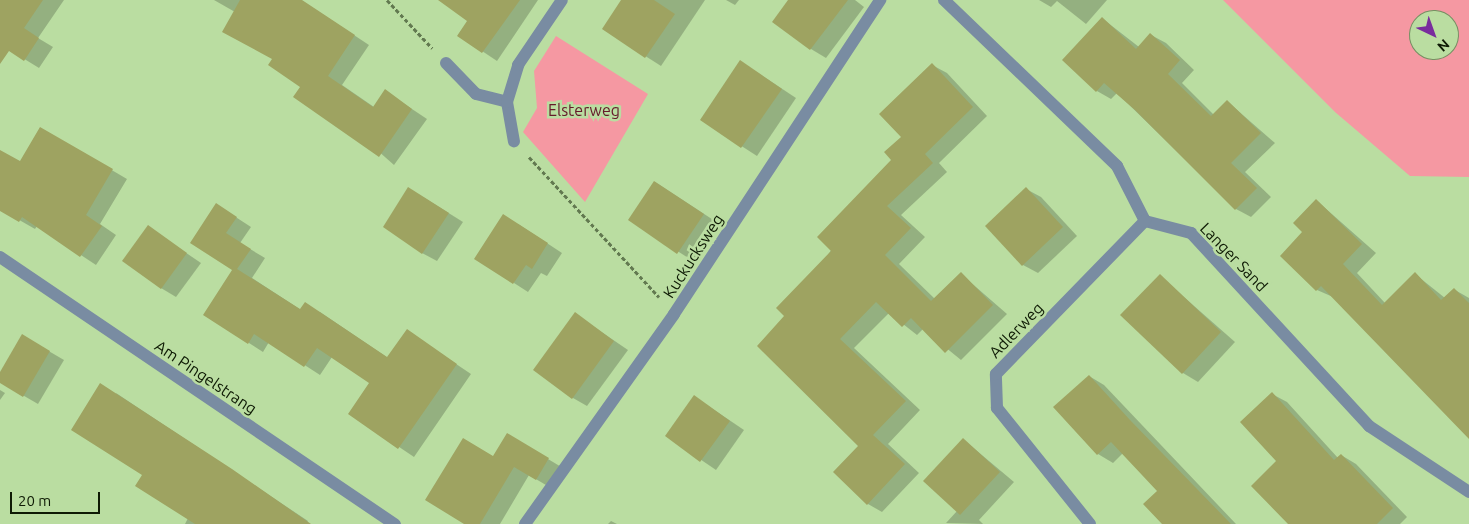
<!DOCTYPE html>
<html>
<head>
<meta charset="utf-8">
<style>
  body { margin:0 }
  #map { position:relative; width:1469px; height:524px; overflow:hidden; background:#badda1; font-family:Ubuntu,sans-serif }
  div>[style] { position:absolute }
  .green>* { inset:0; background:#f598a2 }
  .shadow>* { inset:0; background:#0003 }
  .building>* { inset:0; background:#9ea361 }
  .path>* { height:3px; margin-top:-1.5px; transform-origin:0; background:repeating-linear-gradient(90deg,#627950 0 4px,transparent 0 6.5px) }
  .service>* { height:12px; margin:-6px; padding:0 6px; transform-origin:6px; border-radius:6px; background:#798ca2 }
  .minor>* { height:12px; margin:-6px; padding:0 6px; transform-origin:6px; border-radius:6px; background:#798ca2 }
  span { translate:-50% -50%; white-space:nowrap; text-align:center; line-height:1.15; -webkit-text-stroke:5px #badda1; paint-order:stroke }
  .park-label { font-size:16px; color:#651a2a }
  .street-label { font-size:16px; color:#0e1a04 }
  .north { position:absolute; left:1409px; top:10px; width:50px; height:50px; box-sizing:border-box; background:#badda1; border:1px solid #758f62; border-radius:50%; rotate:138deg; font-size:14px; font-weight:700; line-height:20px; text-align:center; color:#0e1a04 }
  .north::after { content:''; display:block; margin:auto; width:18px; height:22px; background:#792c9d; clip-path:polygon(50% 0,100% 100%,50% 72%,0 100%) }
  .scale { position:absolute; left:10px; top:492px; width:90px; height:22px; box-sizing:border-box; border:2px solid #0e1a04; border-top:0; padding-left:6px; font-size:15px; line-height:18px; white-space:nowrap; color:#0e1a04; -webkit-text-stroke:4px #badda1; paint-order:stroke }
</style>
</head>
<body>
<div id="map">
  <div class="green">
    <div style="clip-path:polygon(evenodd,1223px 0,1469px 0,1469px 177px,1410px 176px,1335px 112px,1223px 0,1419px 20px,1449px 20px,1449px 50px,1419px 50px,1419px 20px)"></div>
    <div style="clip-path:polygon(556px 36px,648px 94px,585px 202px,523px 132px,537px 108px,534px 71px)"></div>
  </div>
  <div class="shadow">
    <div style="clip-path:polygon(0 0,64px 0,38px 38px,53px 47px,39px 68px,0 44px)"></div>
    <div style="clip-path:polygon(214px 0,301px 0,369px 45px,342px 85px,374px 107px,385px 91px,427px 119px,394px 165px,274px 59px,235px 12px)"></div>
    <div style="clip-path:polygon(439px 0,538px 0,497px 61px,458px 35px,469px 20px)"></div>
    <div style="clip-path:polygon(622px 0,705px 0,661px 66px,603px 29px)"></div>
    <div style="clip-path:polygon(726px 0,739px 0,735px 5px)"></div>
    <div style="clip-path:polygon(790px 0,855px 0,864px 7px,826px 58px,811px 49px)"></div>
    <div style="clip-path:polygon(1039px 0,1107px 0,1086px 24px,1057px 1px,1051px 7px)"></div>
    <div style="clip-path:polygon(1103px 19px,1139px 47px,1151px 35px,1166px 43px,1194px 70px,1182px 83px,1214px 115px,1228px 102px,1275px 143px,1245px 172px,1271px 197px,1251px 217px,1236px 209px,1117px 93px,1111px 99px,1097px 91px)"></div>
    <div style="clip-path:polygon(932px 65px,947px 73px,987px 116px,939px 163px,947px 172px,901px 215px,925px 237px,899px 264px,935px 299px,961px 274px,1007px 314px,961px 360px,923px 329px,917px 335px,889px 313px,854px 348px,920px 410px,888px 444px,919px 473px,882px 512px,868px 504px,860px 446px,786px 316px,893px 160px)"></div>
    <div style="clip-path:polygon(755px 71px,796px 98px,757px 156px,701px 120px)"></div>
    <div style="clip-path:polygon(40px 128px,127px 179px,100px 224px,116px 235px,96px 265px,37px 226px,35px 229px,0 209px,0 151px,20px 163px)"></div>
    <div style="clip-path:polygon(655px 182px,718px 223px,693px 261px,629px 220px)"></div>
    <div style="clip-path:polygon(1026px 189px,1041px 197px,1077px 236px,1038px 273px,1023px 265px)"></div>
    <div style="clip-path:polygon(423px 197px,463px 222px,437px 261px,422px 253px)"></div>
    <div style="clip-path:polygon(1316px 200px,1376px 253px,1357px 273px,1385px 303px,1415px 274px,1445px 298px,1455px 290px,1469px 298px,1469px 436px,1333px 297px,1317px 290px,1281px 256px,1304px 232px)"></div>
    <div style="clip-path:polygon(231px 214px,251px 227px,240px 243px,265px 258px,252px 278px,301px 310px,320px 312px,388px 358px,407px 331px,471px 374px,414px 457px,350px 414px,371px 383px,332px 357px,320px 375px,269px 342px,263px 352px,249px 343px,234px 270px,192px 243px)"></div>
    <div style="clip-path:polygon(518px 224px,562px 253px,547px 276px,541px 273px,528px 292px,514px 283px)"></div>
    <div style="clip-path:polygon(148px 227px,201px 263px,176px 297px,161px 288px)"></div>
    <div style="clip-path:polygon(1160px 276px,1235px 342px,1198px 382px,1183px 373px)"></div>
    <div style="clip-path:polygon(575px 314px,628px 350px,587px 406px,573px 398px)"></div>
    <div style="clip-path:polygon(23px 336px,64px 360px,38px 404px,0 382px)"></div>
    <div style="clip-path:polygon(1089px 376px,1104px 385px,1236px 524px,1164px 524px,1159px 491px,1123px 453px,1113px 463px,1098px 454px)"></div>
    <div style="clip-path:polygon(0 390px,5px 393px,0 400px)"></div>
    <div style="clip-path:polygon(116px 393px,308px 521px,306px 524px,185px 524px,188px 518px,144px 475px)"></div>
    <div style="clip-path:polygon(1272px 394px,1287px 402px,1338px 458px,1341px 455px,1356px 464px,1407px 517px,1400px 524px,1289px 524px,1277px 461px)"></div>
    <div style="clip-path:polygon(695px 397px,744px 430px,716px 470px,666px 436px)"></div>
    <div style="clip-path:polygon(508px 435px,563px 468px,551px 488px,529px 475px,500px 524px,466px 524px)"></div>
    <div style="clip-path:polygon(964px 440px,1014px 482px,979px 520px,983px 524px,946px 523px,957px 511px)"></div>
    <div style="clip-path:polygon(611px 521px,617px 524px,608px 524px)"></div>
  </div>
  <div class="building">
    <div style="clip-path:polygon(0 0,43px 0,24px 28px,39px 38px,24px 61px,9px 51px,0 64px)"></div>
    <div style="clip-path:polygon(240px 0,302px 0,355px 35px,328px 76px,373px 107px,385px 89px,412px 109px,379px 157px,293px 97px,300px 87px,268px 65px,272px 59px,222px 32px)"></div>
    <div style="clip-path:polygon(438px 0,520px 0,482px 53px,457px 36px,467px 21px)"></div>
    <div style="clip-path:polygon(621px 0,654px 0,675px 14px,645px 58px,602px 29px)"></div>
    <div style="clip-path:polygon(788px 0,848px 0,810px 50px,772px 22px)"></div>
    <div style="clip-path:polygon(1102px 17px,1136px 49px,1150px 33px,1180px 60px,1168px 74px,1211px 116px,1227px 100px,1261px 133px,1231px 163px,1257px 188px,1235px 210px,1135px 110px,1104px 83px,1096px 92px,1062px 60px)"></div>
    <div style="clip-path:polygon(740px 60px,782px 89px,741px 148px,700px 120px)"></div>
    <div style="clip-path:polygon(932px 63px,973px 107px,925px 154px,933px 163px,887px 206px,911px 228px,885px 255px,931px 301px,961px 272px,993px 305px,945px 353px,911px 318px,902px 327px,876px 302px,840px 339px,906px 401px,873px 435px,905px 464px,867px 505px,833px 472px,858px 446px,757px 346px,784px 316px,776px 308px,831px 251px,817px 237px,891px 160px,884px 152px,901px 137px,879px 114px)"></div>
    <div style="clip-path:polygon(40px 127px,113px 169px,86px 215px,102px 226px,80px 257px,22px 217px,19px 222px,0 211px,0 150px,20px 161px)"></div>
    <div style="clip-path:polygon(654px 181px,704px 214px,677px 254px,628px 220px)"></div>
    <div style="clip-path:polygon(408px 187px,449px 213px,422px 254px,383px 227px)"></div>
    <div style="clip-path:polygon(1026px 187px,1063px 227px,1022px 266px,985px 226px)"></div>
    <div style="clip-path:polygon(1316px 199px,1362px 244px,1343px 264px,1382px 305px,1415px 272px,1441px 300px,1454px 288px,1469px 303px,1469px 439px,1321px 286px,1316px 291px,1280px 256px,1302px 232px,1293px 223px)"></div>
    <div style="clip-path:polygon(216px 203px,237px 217px,226px 233px,251px 249px,237px 269px,300px 309px,305px 302px,387px 357px,407px 329px,457px 364px,398px 449px,348px 414px,369px 383px,317px 348px,304px 367px,254px 334px,248px 344px,203px 315px,232px 270px,190px 243px)"></div>
    <div style="clip-path:polygon(503px 214px,548px 243px,532px 269px,526px 265px,513px 284px,474px 259px)"></div>
    <div style="clip-path:polygon(148px 225px,187px 253px,161px 289px,122px 261px)"></div>
    <div style="clip-path:polygon(1160px 274px,1221px 332px,1182px 374px,1120px 315px)"></div>
    <div style="clip-path:polygon(575px 312px,614px 341px,572px 399px,533px 370px)"></div>
    <div style="clip-path:polygon(22px 334px,50px 351px,23px 397px,0 383px,0 372px)"></div>
    <div style="clip-path:polygon(1089px 375px,1130px 420px,1231px 524px,1162px 524px,1143px 504px,1157px 491px,1111px 442px,1097px 455px,1053px 407px)"></div>
    <div style="clip-path:polygon(100px 383px,232px 469px,311px 524px,195px 524px,135px 486px,142px 475px,71px 430px)"></div>
    <div style="clip-path:polygon(1272px 392px,1334px 460px,1341px 454px,1393px 508px,1377px 524px,1288px 524px,1251px 486px,1276px 461px,1240px 422px)"></div>
    <div style="clip-path:polygon(694px 395px,730px 421px,700px 462px,665px 436px)"></div>
    <div style="clip-path:polygon(507px 433px,549px 458px,536px 480px,514px 467px,480px 524px,464px 524px,425px 500px,463px 438px,493px 456px)"></div>
    <div style="clip-path:polygon(963px 438px,1000px 472px,960px 515px,923px 481px)"></div>
  </div>
  <div class="path">
    <div style="left:387px;top:0;width:66px;rotate:46.8deg"></div>
    <div style="left:529px;top:157px;width:191px;rotate:47.1deg"></div>
  </div>
  <div class="service">
    <div style="left:446px;top:63px;width:43px;rotate:45.9deg"></div>
    <div style="left:476px;top:94px;width:32px;rotate:14deg"></div>
    <div style="left:507px;top:102px;width:40px;rotate:80deg"></div>
  </div>
  <div class="minor">
    <div style="left:944px;top:0;width:240px;rotate:43.8deg"></div>
    <div style="left:1117px;top:166px;width:62px;rotate:63deg"></div>
    <div style="left:1145px;top:221px;width:48px;rotate:14.6deg"></div>
    <div style="left:1191px;top:233px;width:263px;rotate:47.3deg"></div>
    <div style="left:1369px;top:426px;width:120px;rotate:33.4deg"></div>
    <div style="left:507px;top:102px;width:39px;rotate:-73deg"></div>
    <div style="left:518px;top:65px;width:78px;rotate:-55.9deg"></div>
    <div style="left:0;top:257px;width:477px;rotate:34.1deg"></div>
    <div style="left:525px;top:524px;width:257px;rotate:-54.6deg"></div>
    <div style="left:674px;top:314px;width:376px;rotate:-56.7deg"></div>
    <div style="left:1090px;top:524px;width:149px;rotate:-128.7deg"></div>
    <div style="left:997px;top:408px;width:34px;rotate:-92deg"></div>
    <div style="left:996px;top:374px;width:214px;rotate:-45.8deg"></div>
  </div>
  <div class="park-label">
    <span style="left:584px;top:110px">Elsterweg</span>
  </div>
  <div class="street-label">
    <span style="left:693px;top:256px;rotate:-57deg">Kuckucksweg</span>
    <span style="left:1234px;top:257px;rotate:46deg">Langer Sand</span>
    <span style="left:1016px;top:330px;rotate:-46deg">Adlerweg</span>
    <span style="left:206px;top:377px;rotate:34deg">Am Pingelstrang</span>
  </div>
  <div class="north">N</div>
  <div class="scale">20 m</div>
</div>
</body>
</html>
